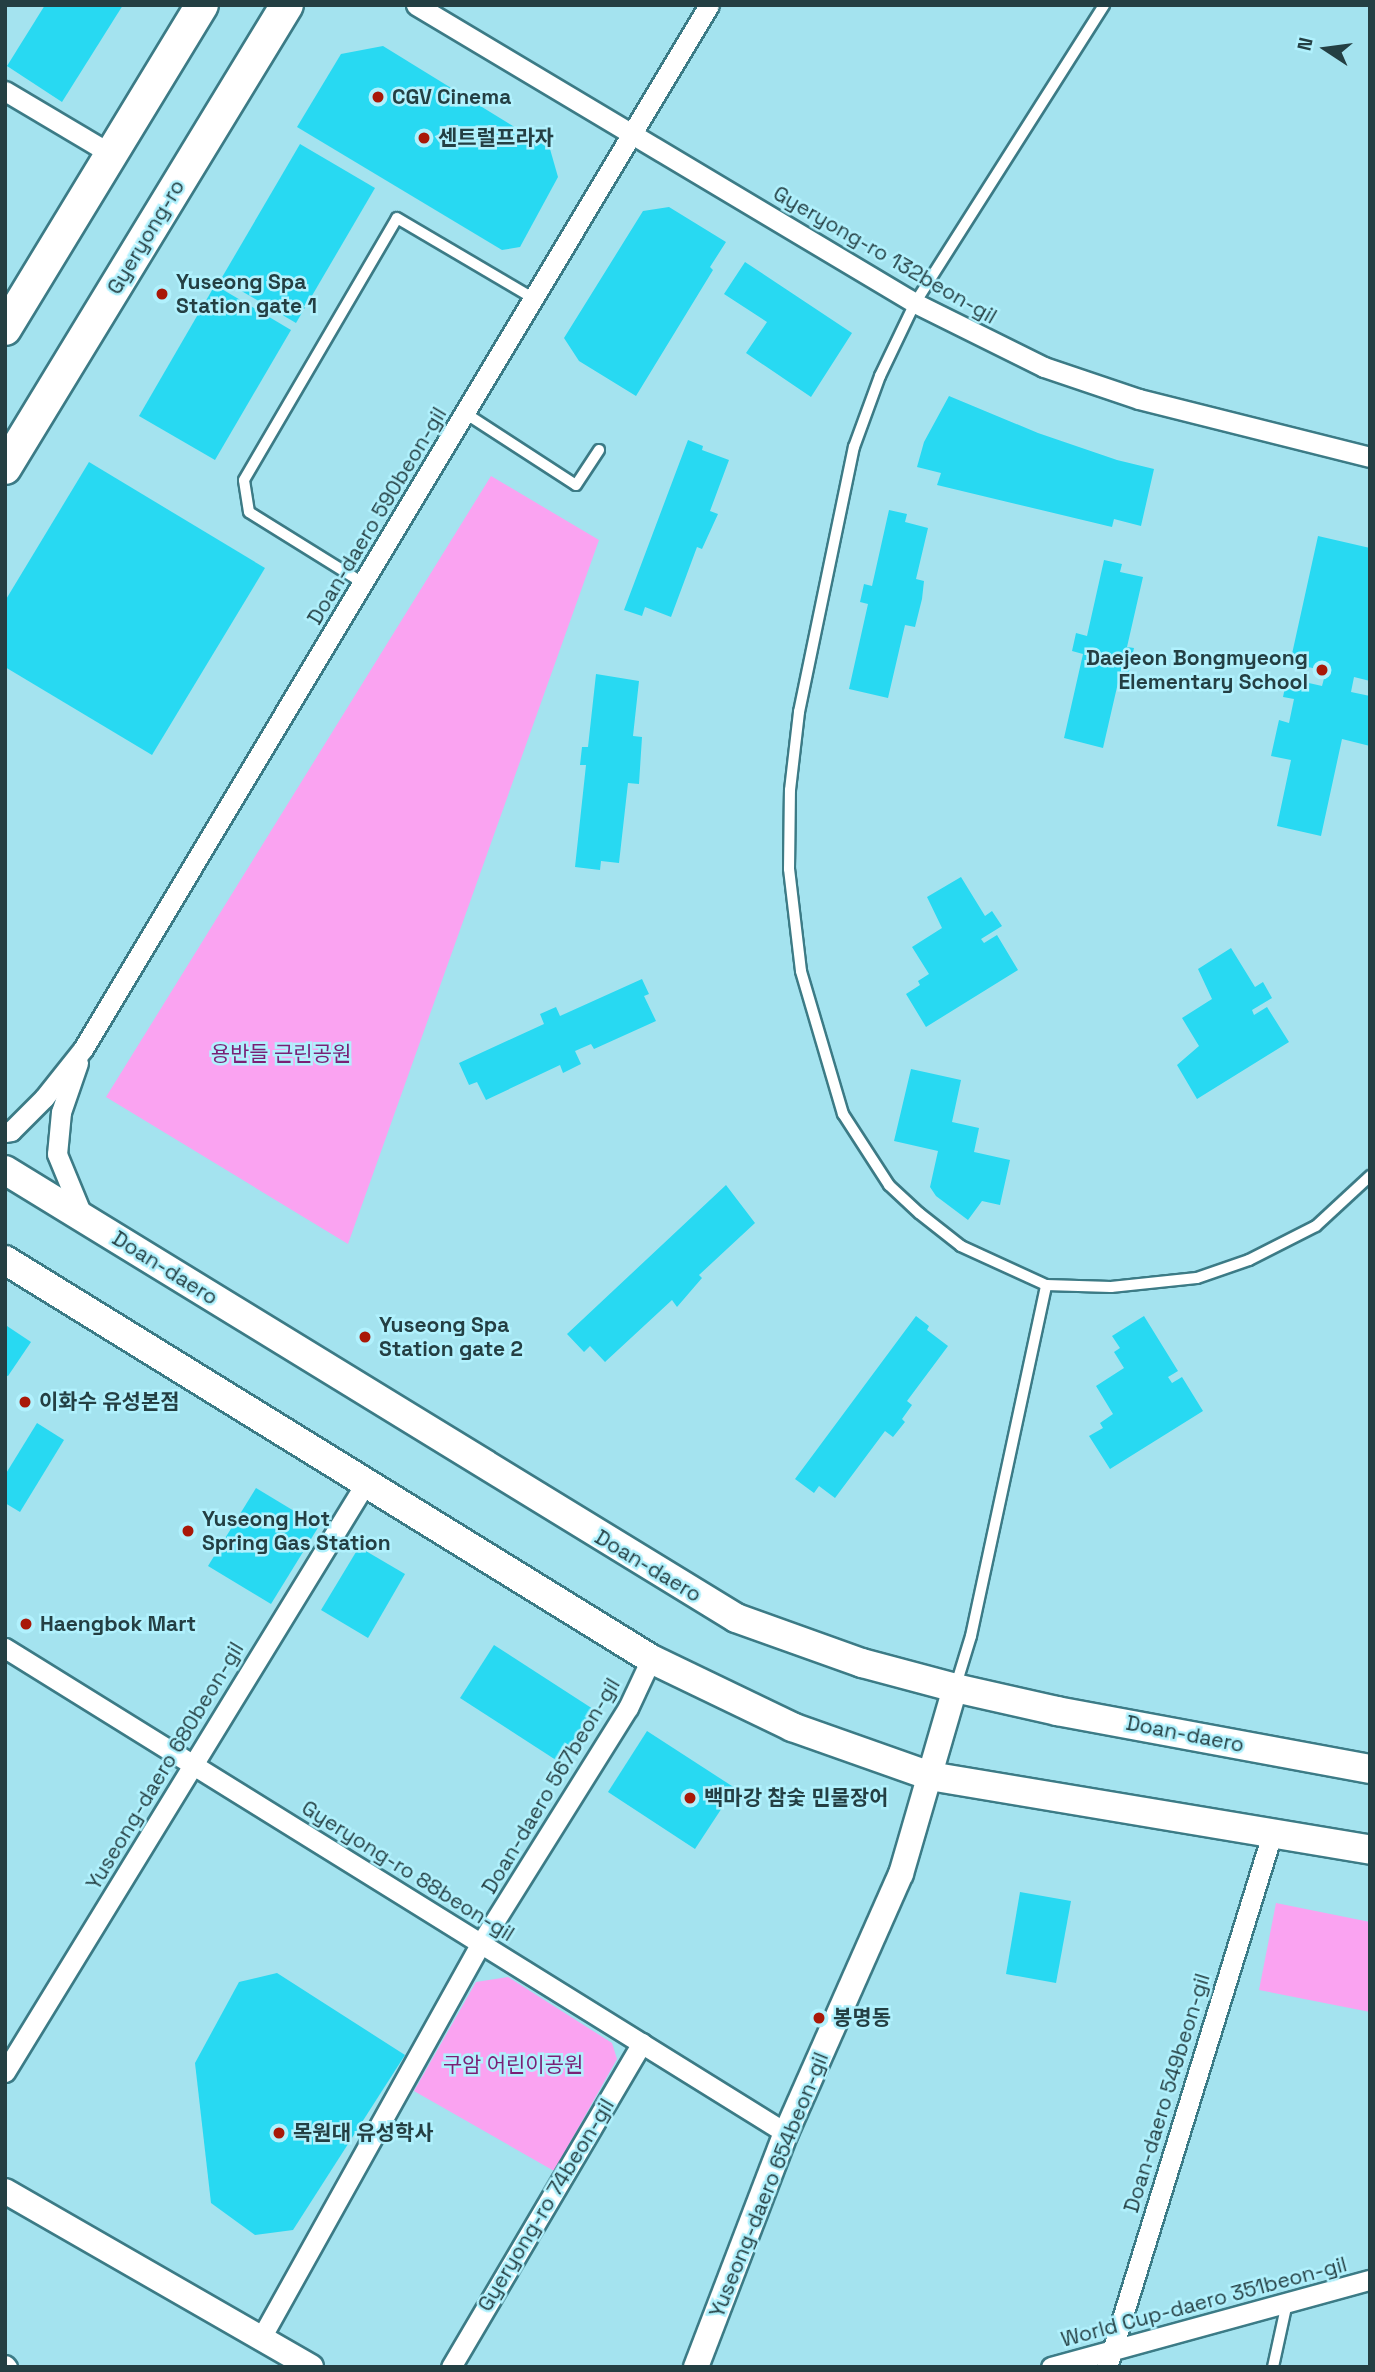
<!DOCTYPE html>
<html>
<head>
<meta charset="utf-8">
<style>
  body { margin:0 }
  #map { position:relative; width:1375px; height:2372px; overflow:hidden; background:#a4e3ef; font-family:"Space Grotesk","Noto Sans KR",sans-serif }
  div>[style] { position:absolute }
  .green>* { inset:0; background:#faa3f1 }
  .building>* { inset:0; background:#28d9f2 }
  .roads { filter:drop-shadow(2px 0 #3c7b86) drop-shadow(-2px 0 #3c7b86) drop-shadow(0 2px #3c7b86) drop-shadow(0 -2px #3c7b86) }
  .service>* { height:10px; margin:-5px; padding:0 5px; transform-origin:5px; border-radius:5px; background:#fff }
  .minor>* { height:19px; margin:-9.5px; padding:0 9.5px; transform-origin:9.5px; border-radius:9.5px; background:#fff }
  .tertiary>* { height:24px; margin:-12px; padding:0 12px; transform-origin:12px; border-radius:12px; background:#fff }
  .secondary>* { height:28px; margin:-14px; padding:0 14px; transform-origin:14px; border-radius:14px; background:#fff }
  .primary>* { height:32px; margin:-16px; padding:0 16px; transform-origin:16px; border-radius:16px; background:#fff }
  .dots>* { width:19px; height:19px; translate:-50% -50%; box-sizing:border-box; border:4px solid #b1f1fd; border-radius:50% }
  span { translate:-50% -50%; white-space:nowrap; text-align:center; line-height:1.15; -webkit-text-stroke:5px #b1f1fd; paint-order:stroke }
  .poi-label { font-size:21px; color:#243f43; font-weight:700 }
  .left { translate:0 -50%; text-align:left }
  .right { translate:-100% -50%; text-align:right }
  .street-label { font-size:21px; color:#243f43 }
  .park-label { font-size:21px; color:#7a1f75 }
  .frame { position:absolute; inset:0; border:7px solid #243f43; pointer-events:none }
  .north { position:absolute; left:1291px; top:14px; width:70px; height:70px; -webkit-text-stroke:5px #b1f1fd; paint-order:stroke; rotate:283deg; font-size:19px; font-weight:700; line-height:28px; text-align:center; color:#243f43 }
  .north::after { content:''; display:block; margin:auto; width:24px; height:32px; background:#243f43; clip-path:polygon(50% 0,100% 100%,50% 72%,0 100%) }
</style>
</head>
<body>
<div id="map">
  <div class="green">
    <div style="clip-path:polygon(491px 476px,599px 540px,348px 1244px,106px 1097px)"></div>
    <div style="clip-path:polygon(1276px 1903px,1370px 1922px,1370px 2012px,1259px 1990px)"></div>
    <div style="clip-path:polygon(508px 1977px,612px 2043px,617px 2059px,554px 2171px,414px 2091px,476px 1982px)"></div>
  </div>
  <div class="building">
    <div style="clip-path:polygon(45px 5px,123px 5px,62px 102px,7px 66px)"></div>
    <div style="clip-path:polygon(383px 46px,550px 149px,558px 177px,520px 247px,502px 250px,297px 127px,341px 54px)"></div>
    <div style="clip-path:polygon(300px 144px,375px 188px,296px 323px,221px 279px)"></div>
    <div style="clip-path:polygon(669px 207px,726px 242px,710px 267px,713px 270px,636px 396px,579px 361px,564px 338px,643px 211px)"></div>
    <div style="clip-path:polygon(745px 262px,852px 333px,811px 397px,746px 353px,767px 322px,724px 294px)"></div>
    <div style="clip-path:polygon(215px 285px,291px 330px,215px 460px,139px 416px)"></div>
    <div style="clip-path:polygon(949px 396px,1038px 433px,1117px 460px,1154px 469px,1141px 526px,1114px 519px,1112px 527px,937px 485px,941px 473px,917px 467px,924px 442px)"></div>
    <div style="clip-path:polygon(688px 440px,703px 446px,702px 450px,729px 460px,710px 511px,718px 514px,702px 549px,697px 547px,671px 617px,645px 607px,642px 616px,624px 610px)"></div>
    <div style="clip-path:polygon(89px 462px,265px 568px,152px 755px,5px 667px,5px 601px)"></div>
    <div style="clip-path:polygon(889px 510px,907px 514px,905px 522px,928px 528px,916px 579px,924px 581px,922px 599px,915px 627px,905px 625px,888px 698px,849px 689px,868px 604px,860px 602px,864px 584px,872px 586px)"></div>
    <div style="clip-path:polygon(1318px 536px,1370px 548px,1370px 681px,1354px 677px,1351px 692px,1370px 696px,1370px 746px,1342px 739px,1321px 836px,1277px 826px,1291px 760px,1271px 756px,1279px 720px,1289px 723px,1294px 699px,1283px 697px,1287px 678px,1322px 686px,1326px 671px,1290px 663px)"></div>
    <div style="clip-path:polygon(1104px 560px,1122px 564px,1120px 572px,1143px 577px,1127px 647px,1134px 648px,1128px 676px,1120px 674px,1103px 748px,1064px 738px,1083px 654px,1072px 651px,1076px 633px,1087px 636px)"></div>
    <div style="clip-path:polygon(596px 674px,639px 681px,633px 736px,642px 737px,639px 784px,628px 783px,619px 863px,601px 861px,600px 870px,575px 867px,586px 765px,580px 765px,582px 747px,588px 747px)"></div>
    <div style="clip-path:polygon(961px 877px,985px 916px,992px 911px,1002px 926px,981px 939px,984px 943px,997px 935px,1018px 970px,926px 1027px,906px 994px,920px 985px,918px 981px,929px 974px,912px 947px,942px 928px,927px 897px)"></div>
    <div style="clip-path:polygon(1231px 948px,1255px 987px,1263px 982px,1272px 998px,1252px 1010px,1254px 1015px,1267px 1007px,1289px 1042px,1197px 1099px,1177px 1065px,1199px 1046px,1182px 1018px,1212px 999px,1198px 969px)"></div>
    <div style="clip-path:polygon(642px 979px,649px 994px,644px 996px,656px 1021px,594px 1049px,591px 1044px,575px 1051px,581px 1064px,563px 1073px,560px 1065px,486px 1100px,477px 1082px,469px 1085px,459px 1063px,544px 1024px,540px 1014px,556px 1007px,560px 1016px)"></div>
    <div style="clip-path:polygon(911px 1069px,961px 1080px,952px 1122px,979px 1128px,974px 1152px,1010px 1160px,1000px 1205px,982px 1201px,968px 1220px,936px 1196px,930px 1187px,938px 1151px,894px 1141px)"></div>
    <div style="clip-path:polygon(726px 1185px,755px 1223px,699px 1275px,702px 1278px,677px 1307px,672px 1300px,605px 1362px,590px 1346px,584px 1352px,567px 1334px)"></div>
    <div style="clip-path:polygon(916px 1316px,929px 1326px,927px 1330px,948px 1346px,907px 1401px,912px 1405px,902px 1419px,905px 1422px,893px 1437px,885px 1431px,835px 1498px,819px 1486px,814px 1493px,795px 1479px)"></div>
    <div style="clip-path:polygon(1144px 1316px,1178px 1371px,1168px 1377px,1172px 1383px,1182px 1377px,1203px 1411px,1110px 1469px,1089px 1436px,1103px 1428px,1100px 1423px,1113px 1414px,1096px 1386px,1124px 1368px,1114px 1352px,1120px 1348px,1112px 1336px)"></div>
    <div style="clip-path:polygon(7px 1326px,31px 1342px,8px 1376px,5px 1375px)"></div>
    <div style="clip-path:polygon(37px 1423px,64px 1440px,20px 1512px,5px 1503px,5px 1475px)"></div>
    <div style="clip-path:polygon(256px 1488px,319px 1526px,271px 1604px,208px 1566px)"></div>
    <div style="clip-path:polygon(359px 1547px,405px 1574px,368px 1638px,321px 1610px)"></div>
    <div style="clip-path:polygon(494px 1645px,593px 1709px,559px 1762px,460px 1698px)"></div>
    <div style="clip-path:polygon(647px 1731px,735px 1788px,695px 1849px,608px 1792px)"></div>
    <div style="clip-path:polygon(1020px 1892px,1071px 1901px,1056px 1983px,1006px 1974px)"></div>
    <div style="clip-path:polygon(277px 1973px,405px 2055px,293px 2230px,255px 2235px,211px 2203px,195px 2063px,239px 1982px)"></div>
  </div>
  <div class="roads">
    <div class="service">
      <div style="left:465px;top:413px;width:132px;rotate:33deg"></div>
      <div style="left:576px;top:485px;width:42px;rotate:-56.7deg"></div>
      <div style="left:363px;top:583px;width:134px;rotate:-148.1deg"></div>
      <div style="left:249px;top:512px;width:32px;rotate:-99deg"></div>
      <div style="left:244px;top:480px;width:303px;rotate:-59.7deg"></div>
      <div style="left:397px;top:218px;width:158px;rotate:30.5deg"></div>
      <div style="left:1046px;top:1285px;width:65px;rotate:1.8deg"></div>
      <div style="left:1111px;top:1287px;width:86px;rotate:-6deg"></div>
      <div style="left:1197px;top:1278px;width:55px;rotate:-19.1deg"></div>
      <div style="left:1249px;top:1260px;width:75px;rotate:-26.9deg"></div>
      <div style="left:1316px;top:1226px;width:74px;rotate:-42.8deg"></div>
      <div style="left:956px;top:1685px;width:51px;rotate:-73deg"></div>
      <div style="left:971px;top:1636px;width:359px;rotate:-77.9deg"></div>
      <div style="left:1046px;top:1285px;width:94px;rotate:-155.4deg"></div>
      <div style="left:961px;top:1246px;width:53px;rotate:-141.8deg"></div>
      <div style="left:919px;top:1213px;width:41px;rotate:-137deg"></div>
      <div style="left:889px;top:1185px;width:85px;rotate:-122.9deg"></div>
      <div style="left:843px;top:1114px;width:149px;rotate:-106.4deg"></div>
      <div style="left:801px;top:971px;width:103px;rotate:-96.7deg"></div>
      <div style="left:789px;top:869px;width:79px;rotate:-89.3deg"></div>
      <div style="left:790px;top:790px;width:79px;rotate:-83.4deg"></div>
      <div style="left:799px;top:712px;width:271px;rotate:-78.3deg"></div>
      <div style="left:854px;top:447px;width:76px;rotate:-69.9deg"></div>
      <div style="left:880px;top:376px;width:81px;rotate:-64.4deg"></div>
      <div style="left:915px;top:303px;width:353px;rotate:-57.6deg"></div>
      <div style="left:1273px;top:2367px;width:66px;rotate:-77.7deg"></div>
    </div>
    <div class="minor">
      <div style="left:416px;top:5px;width:581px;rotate:30.85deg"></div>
      <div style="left:915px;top:303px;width:144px;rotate:26.4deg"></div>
      <div style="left:1044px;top:367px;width:100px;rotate:18.6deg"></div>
      <div style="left:1139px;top:399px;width:238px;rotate:14.1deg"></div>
      <div style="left:5px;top:91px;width:123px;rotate:30.7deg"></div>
      <div style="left:78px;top:1063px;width:52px;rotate:109.1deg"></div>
      <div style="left:61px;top:1112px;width:42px;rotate:95.4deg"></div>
      <div style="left:57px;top:1154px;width:68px;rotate:67.6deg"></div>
      <div style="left:5px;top:1132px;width:6px;rotate:-9deg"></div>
      <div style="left:11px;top:1131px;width:47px;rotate:-45deg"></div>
      <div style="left:44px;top:1098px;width:63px;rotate:-51.5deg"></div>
      <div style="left:83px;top:1049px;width:1217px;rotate:-59.05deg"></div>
      <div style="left:5px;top:1648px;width:919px;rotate:31.84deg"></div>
      <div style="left:5px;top:2072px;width:689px;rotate:-58.52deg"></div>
      <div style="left:261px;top:2338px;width:452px;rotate:-60.9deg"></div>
      <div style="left:481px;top:1943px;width:277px;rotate:-58deg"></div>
      <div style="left:628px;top:1708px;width:54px;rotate:-64.9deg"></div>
      <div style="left:5px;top:2365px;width:3px;rotate:45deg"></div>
      <div style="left:451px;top:2367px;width:376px;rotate:-59.5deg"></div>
      <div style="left:1051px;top:2367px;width:331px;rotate:-15.3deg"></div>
      <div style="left:1107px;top:2367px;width:558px;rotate:-72.8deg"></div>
    </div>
    <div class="tertiary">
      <div style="left:5px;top:2191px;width:353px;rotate:29.9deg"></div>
      <div style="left:696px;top:2367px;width:251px;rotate:-69deg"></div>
      <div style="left:786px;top:2133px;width:283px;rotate:-66.1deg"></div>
      <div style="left:901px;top:1874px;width:194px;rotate:-73.8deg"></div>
    </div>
    <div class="secondary">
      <div style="left:5px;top:1170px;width:857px;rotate:31.5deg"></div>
      <div style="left:736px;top:1618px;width:134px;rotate:19.7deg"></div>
      <div style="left:862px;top:1663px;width:96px;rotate:15deg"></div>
      <div style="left:955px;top:1688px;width:105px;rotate:12.7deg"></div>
      <div style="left:1057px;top:1711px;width:318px;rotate:10.5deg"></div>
      <div style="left:5px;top:1260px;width:759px;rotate:31.7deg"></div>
      <div style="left:651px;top:1659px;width:157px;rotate:25.7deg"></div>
      <div style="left:792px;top:1727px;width:146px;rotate:19.5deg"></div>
      <div style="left:930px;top:1776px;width:446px;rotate:9.5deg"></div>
    </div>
    <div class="primary">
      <div style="left:5px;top:329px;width:379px;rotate:-58.7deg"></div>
      <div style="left:5px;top:468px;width:542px;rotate:-58.66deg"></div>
    </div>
  </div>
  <div class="dots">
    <div style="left:378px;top:97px;background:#a91808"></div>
    <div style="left:424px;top:138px;background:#a91808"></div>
    <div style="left:162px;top:294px;background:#a91808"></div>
    <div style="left:1322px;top:670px;background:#a91808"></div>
    <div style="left:365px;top:1337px;background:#a91808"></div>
    <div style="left:25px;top:1402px;background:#a91808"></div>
    <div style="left:188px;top:1531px;background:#a91808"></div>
    <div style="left:26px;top:1624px;background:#a91808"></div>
    <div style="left:690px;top:1798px;background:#a91808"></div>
    <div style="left:819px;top:2018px;background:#a91808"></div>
    <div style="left:279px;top:2133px;background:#a91808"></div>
  </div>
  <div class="poi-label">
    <span class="left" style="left:392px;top:97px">CGV Cinema</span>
    <span class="left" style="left:438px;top:138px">센트럴프라자</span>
    <span class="left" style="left:176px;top:294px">Yuseong Spa<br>Station gate 1</span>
    <span class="right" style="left:1308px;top:670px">Daejeon Bongmyeong<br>Elementary School</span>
    <span class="left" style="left:379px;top:1337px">Yuseong Spa<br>Station gate 2</span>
    <span class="left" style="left:39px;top:1402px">이화수 유성본점</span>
    <span class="left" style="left:202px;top:1531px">Yuseong Hot<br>Spring Gas Station</span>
    <span class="left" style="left:40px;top:1624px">Haengbok Mart</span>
    <span class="left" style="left:704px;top:1798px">백마강 참숯 민물장어</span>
    <span class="left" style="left:833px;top:2018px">봉명동</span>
    <span class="left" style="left:293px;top:2133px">목원대 유성학사</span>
  </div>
  <div class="street-label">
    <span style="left:146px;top:237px;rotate:-59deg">Gyeryong-ro</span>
    <span style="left:885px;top:255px;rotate:30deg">Gyeryong-ro 132beon-gil</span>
    <span style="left:377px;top:516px;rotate:-59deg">Doan-daero 590beon-gil</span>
    <span style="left:165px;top:1268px;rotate:32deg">Doan-daero</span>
    <span style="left:648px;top:1566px;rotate:31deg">Doan-daero</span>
    <span style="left:1185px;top:1734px;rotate:11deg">Doan-daero</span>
    <span style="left:165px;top:1766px;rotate:-59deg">Yuseong-daero 680beon-gil</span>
    <span style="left:551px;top:1786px;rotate:-59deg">Doan-daero 567beon-gil</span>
    <span style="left:408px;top:1871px;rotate:32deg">Gyeryong-ro 88beon-gil</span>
    <span style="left:1167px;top:2093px;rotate:-73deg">Doan-daero 549beon-gil</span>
    <span style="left:769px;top:2185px;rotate:-68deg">Yuseong-daero 654beon-gil</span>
    <span style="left:546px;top:2205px;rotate:-59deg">Gyeryong-ro 74beon-gil</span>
    <span style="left:1204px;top:2302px;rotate:-15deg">World Cup-daero 351beon-gil</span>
  </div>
  <div class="park-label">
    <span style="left:281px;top:1054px">용반들 근린공원</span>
    <span style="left:513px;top:2065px">구암 어린이공원</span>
  </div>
  <div class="frame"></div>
  <div class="north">N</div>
</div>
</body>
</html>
